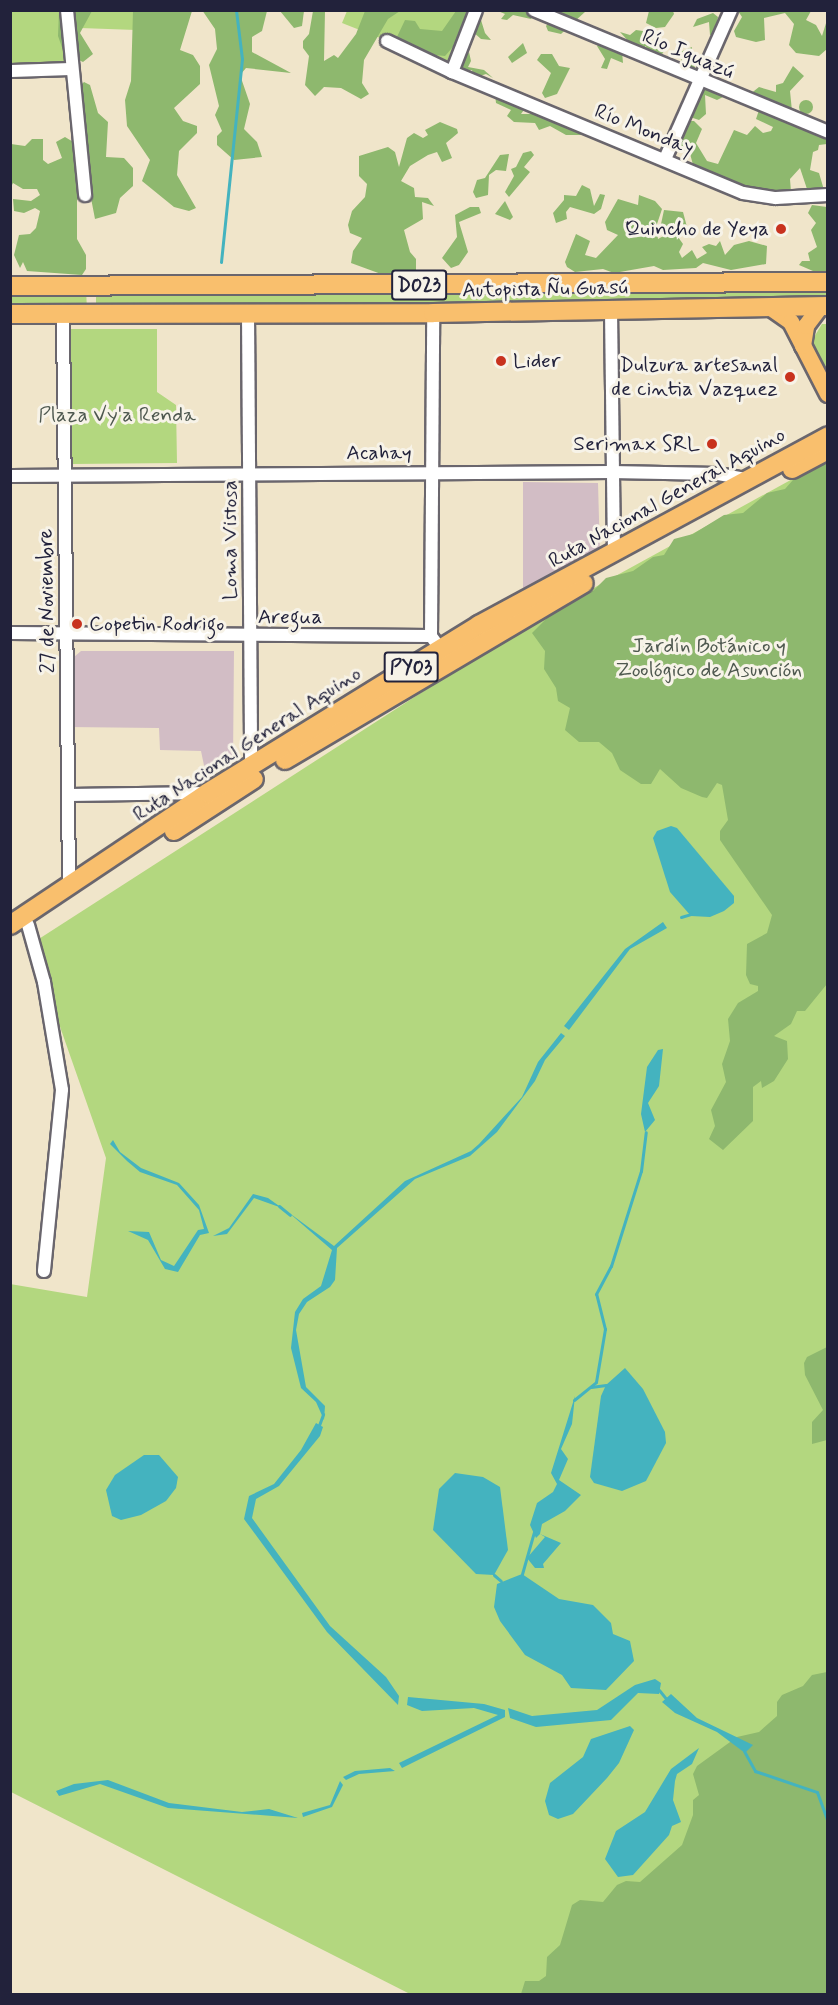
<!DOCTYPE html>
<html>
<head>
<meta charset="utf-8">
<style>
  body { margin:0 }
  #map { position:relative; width:838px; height:2005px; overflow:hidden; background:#f0e5ca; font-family:Mynerve,sans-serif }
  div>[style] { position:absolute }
  .industrial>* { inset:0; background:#d2bdc5 }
  .green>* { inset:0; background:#b3d77f }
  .forest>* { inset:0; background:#8eb86e }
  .round { border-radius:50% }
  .water>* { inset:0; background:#44b3bf }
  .stream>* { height:3px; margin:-1.5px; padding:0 1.5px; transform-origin:1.5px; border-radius:1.5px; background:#44b3bf }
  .roads { filter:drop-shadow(2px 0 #6a666d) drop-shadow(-2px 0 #6a666d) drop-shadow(0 2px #6a666d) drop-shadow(0 -2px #6a666d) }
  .minor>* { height:12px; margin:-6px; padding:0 6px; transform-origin:6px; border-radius:6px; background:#fff }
  .major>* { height:16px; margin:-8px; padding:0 8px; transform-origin:8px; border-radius:8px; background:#f9bf6d }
  .highway>* { height:18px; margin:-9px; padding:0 9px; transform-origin:9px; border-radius:9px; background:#f9bf6d }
  .dots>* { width:16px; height:16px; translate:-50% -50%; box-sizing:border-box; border:3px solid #f7f3e8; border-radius:50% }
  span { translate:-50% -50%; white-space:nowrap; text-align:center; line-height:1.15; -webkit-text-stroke:6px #f7f3e8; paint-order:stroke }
  .shield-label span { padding:2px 4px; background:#f7f3e8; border:2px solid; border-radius:4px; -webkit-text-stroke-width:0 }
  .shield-label { font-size:20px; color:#22223b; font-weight:700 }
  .street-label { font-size:21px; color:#22223b }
  .poi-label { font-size:21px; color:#22223b }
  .right { translate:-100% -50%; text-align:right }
  .left { translate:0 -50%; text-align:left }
  .park-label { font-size:21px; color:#4e584f }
  .frame { position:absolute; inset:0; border:12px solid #22223b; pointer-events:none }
</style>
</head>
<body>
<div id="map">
  <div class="industrial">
    <div style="clip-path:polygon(523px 482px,598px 483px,600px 555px,523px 597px)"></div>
    <div style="clip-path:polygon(81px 651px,234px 651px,233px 761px,206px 775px,201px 751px,160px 750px,159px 728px,68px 727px,74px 657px)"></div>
  </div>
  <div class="green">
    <div style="clip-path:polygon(10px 11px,63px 11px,71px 68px,11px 69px)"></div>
    <div style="clip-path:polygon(81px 11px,137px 11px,136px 30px,80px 28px)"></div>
    <div style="clip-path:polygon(347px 11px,468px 11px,446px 64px,342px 23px)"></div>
    <div style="clip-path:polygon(827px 288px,828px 300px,96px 308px,96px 291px)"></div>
    <div style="clip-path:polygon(11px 290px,86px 291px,87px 308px,11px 307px)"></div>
    <div style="clip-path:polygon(822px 324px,827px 324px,827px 374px,811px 342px)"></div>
    <div style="clip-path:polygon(70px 329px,157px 329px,157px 392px,176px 405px,177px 463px,72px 464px)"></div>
    <div style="clip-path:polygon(827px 460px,827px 1994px,410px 1994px,11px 1792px,10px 1284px,87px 1297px,106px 1158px,31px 944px,528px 624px)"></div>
  </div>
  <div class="forest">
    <div style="clip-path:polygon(202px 10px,267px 11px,262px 31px,252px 37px,252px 52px,291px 73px,246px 68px,240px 75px,250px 104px,244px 129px,257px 142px,262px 157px,234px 160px,217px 145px,217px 136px,222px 131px,215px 115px,219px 106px,209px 65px,217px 49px,215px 29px)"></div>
    <div style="clip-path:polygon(537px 10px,531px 19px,513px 15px,507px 20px,501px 19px,505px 14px,498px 11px)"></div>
    <div style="clip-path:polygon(59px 11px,92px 11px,80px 33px,93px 54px,83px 62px,64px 53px,58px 36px)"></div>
    <div style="clip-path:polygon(133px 11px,192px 11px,180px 50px,193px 55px,200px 66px,200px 84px,174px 108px,183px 121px,197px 126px,197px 133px,179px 151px,177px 175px,196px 208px,189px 211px,174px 207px,142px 181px,150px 160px,127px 126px,125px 100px,131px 81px)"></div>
    <div style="clip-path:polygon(280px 11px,304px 11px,302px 26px,294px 28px)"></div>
    <div style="clip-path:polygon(313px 11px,325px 11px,324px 61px,334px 55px,338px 58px,356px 34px,365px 11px,400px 11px,388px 19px,364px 60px,362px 83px,369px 94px,361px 99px,341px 88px,324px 87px,315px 96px,305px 85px,309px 56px,303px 48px,303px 41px,309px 34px)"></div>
    <div style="clip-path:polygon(456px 11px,471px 11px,459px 40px,445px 56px,415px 53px,396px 39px,405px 20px,415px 21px,420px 29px,442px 31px)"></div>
    <div style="clip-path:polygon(557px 11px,586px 11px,561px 34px,548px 31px,546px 26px)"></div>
    <div style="clip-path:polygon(649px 11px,673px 11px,674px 14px,665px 27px,656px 28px,646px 23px)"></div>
    <div style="clip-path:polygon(738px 11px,811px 11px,806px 20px,816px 25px,822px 36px,827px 20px,827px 49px,819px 56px,796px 53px,789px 45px,794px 24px,785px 13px,764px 18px,765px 40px,756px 42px,736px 37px,734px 31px,742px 17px)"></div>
    <div style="clip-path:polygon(713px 13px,718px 17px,715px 35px,710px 35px,709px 22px,693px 27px,697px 19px)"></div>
    <div style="clip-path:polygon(481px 20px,485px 33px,491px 40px,481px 39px,472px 31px)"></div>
    <div style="clip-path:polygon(636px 30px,643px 31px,649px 40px,665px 49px,660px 58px,647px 56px,646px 46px,641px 50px,631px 44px,620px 32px,630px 35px)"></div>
    <div style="clip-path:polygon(600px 42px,622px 51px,623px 63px,611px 58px,607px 69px,601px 68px,605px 59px,597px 46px)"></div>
    <div style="clip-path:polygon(523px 43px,527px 53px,512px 63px,508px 57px)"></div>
    <div style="clip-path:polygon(692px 47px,691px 61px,698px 72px,682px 65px,680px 52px)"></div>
    <div style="clip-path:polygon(469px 52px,471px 61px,468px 67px,484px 70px,493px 78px,486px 74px,474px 78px,472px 70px,462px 72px,459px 67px)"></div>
    <div style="clip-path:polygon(541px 54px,552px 54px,559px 66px,570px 68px,557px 94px,545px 98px,542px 93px,551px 73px,537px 60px)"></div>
    <div style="clip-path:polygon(793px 66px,804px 76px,790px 91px,792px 111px,749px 95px,759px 87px,776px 92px,776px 85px,783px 83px)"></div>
    <div style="clip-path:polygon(84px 82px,90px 85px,98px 113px,108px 122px,106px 157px,124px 158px,133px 168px,133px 186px,120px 198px,116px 213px,95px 219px,90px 193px,82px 179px,76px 186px,81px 197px,77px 200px,77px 239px,86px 255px,86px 269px,82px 275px,27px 271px,23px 262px,20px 268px,14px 255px,19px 235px,30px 234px,36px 228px,40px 211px,35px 208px,24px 213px,14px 211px,13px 199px,31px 201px,40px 195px,37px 189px,23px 189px,13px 183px,11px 187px,11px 144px,25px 146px,32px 139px,43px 139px,43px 160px,48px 164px,62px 158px,56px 142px,65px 137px,75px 143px,76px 168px,83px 174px,90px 160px,86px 132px,78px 120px,75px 91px)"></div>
    <div style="clip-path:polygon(701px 86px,723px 97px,717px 100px,705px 95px,706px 114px,699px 120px,690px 117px,694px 105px,684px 101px)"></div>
    <div style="clip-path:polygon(495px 94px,526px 107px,521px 114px,531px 114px,532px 110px,585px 135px,566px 135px,550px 126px,539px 130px,535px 123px,514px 122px,507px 116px,511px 110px,496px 103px)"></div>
    <div class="round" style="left:799px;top:100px;width:14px;height:14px"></div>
    <div style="clip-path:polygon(764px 109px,827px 127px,827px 144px,819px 145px,818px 150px,813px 152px,810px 170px,819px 173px,824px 190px,808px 192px,800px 168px,790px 179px,791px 192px,741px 188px,724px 178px,695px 172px,689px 150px,673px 152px,686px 121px,694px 121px,702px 129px,696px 143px,707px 161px,718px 164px,734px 130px,747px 135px,755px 126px,763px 133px,771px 131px,773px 127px,756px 119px,759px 110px)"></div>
    <div style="clip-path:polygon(440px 122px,457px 129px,458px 133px,446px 143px,452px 158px,442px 162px,437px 152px,428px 155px,410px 166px,401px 181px,414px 188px,415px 197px,428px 198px,434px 206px,422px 202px,423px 219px,404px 230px,410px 252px,416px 259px,416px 271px,405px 277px,392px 278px,351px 263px,353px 251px,362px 238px,350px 233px,348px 225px,352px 211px,365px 197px,367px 184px,359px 176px,359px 156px,388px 147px,395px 152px,399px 167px,407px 138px,414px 133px,423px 138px,428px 135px,425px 130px)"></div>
    <div style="clip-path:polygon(531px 151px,534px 155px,524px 167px,530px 172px,509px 197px,505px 192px,514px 176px,511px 169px,516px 167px,523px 153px)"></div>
    <div style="clip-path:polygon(509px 154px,506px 171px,496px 170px,489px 175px,488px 195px,476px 198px,473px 192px,477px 180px,485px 178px,500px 155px)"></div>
    <div style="clip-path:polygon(582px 185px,590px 189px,594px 206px,600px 194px,605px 195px,601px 209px,594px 214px,570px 207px,566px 212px,567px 219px,556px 223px,553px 213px,564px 200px,564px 195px,576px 196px)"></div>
    <div style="clip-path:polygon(639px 195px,655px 201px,662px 209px,656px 227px,658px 239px,667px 234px,661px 224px,664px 210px,683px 212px,687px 227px,678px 237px,683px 244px,679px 252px,682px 258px,692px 250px,697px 259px,707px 253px,702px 247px,709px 244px,716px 246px,720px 241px,725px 255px,734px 245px,749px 241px,767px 246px,766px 264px,731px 270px,703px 263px,696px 268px,663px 270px,654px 266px,614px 273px,603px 269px,575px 272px,567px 267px,565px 262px,576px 234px,590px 241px,585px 255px,596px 258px,618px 235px,607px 230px,605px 222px,618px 199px,638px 205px)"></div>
    <div style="clip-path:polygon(505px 201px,513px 217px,510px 220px,495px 214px)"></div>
    <div style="clip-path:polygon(812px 205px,827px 207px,827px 277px,799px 265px,802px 261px,810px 261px,808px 253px,817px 247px,811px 230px,816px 223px,808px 213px)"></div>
    <div style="clip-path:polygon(470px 207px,479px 207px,481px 213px,459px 222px,468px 252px,459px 265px,451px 268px,442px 258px,457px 237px,455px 215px)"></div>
    <div style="clip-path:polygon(827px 464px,827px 984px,805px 1011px,797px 1011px,791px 1024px,774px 1036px,787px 1041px,788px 1059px,774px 1081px,762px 1088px,761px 1081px,753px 1087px,753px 1121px,723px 1150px,709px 1139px,715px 1126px,711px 1110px,726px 1082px,722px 1064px,730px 1041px,728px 1019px,738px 1003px,758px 991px,758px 986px,750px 984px,746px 975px,747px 944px,767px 933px,772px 915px,720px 840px,720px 831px,728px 820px,722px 785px,717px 783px,707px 798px,702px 797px,681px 788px,660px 769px,651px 784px,641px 784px,620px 770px,612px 753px,599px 742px,579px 742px,565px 730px,570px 708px,558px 701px,556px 688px,544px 669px,545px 651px,532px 633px,557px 608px,570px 604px,579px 594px,593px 591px,606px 578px,633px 571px,653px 557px,664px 555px,674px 539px,693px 534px,724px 515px,743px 513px,767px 493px,785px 489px,800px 472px)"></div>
    <div style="clip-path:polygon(827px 1347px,827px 1440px,812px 1444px,812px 1422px,823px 1410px,805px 1375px,804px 1363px,807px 1357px)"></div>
    <div style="clip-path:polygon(827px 1672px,827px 1994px,521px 1994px,525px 1981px,539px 1981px,546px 1976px,547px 1957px,560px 1945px,572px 1905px,580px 1900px,603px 1902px,617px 1885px,626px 1881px,640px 1882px,682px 1845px,693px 1815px,693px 1800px,699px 1795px,693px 1774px,697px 1766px,737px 1737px,759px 1732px,777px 1716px,777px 1702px,782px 1695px,803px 1686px,812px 1675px)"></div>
  </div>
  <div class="water">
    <div style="clip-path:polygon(671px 826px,677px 828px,734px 896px,734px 903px,724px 911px,710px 917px,691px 916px,670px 892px,653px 838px,657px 831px)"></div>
    <div style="clip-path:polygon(663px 922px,667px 928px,630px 949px,569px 1030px,564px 1026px,625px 949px)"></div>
    <div style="clip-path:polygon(561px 1033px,565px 1036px,545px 1060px,535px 1081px,497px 1132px,470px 1156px,415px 1179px,337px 1248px,335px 1280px,330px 1287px,307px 1302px,299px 1314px,296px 1330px,306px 1387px,325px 1406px,324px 1420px,316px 1402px,301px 1388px,291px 1348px,295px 1312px,303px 1299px,321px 1286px,332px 1250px,288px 1212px,334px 1246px,405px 1181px,471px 1151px,479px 1144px,522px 1097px,538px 1062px)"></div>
    <div style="clip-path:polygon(663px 1049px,659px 1086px,648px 1103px,655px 1120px,645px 1132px,641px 1114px,647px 1067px,658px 1050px)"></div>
    <div style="clip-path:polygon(113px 1140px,120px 1152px,141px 1168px,179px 1183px,199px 1205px,209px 1233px,200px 1235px,178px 1272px,165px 1269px,148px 1240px,128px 1231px,149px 1232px,161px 1260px,174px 1266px,198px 1230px,204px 1229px,199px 1210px,177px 1185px,140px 1172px,127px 1161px,110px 1144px)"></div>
    <div style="clip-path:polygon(253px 1194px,268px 1198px,282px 1208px,254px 1198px,227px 1234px,213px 1236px,229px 1228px)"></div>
    <div style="clip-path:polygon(625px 1368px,643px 1389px,665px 1432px,666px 1443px,646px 1481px,622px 1491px,594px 1483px,590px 1477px,601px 1396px,606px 1385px)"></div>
    <div style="clip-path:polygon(575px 1396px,572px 1424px,561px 1449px,568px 1459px,559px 1480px,581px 1495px,565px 1511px,542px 1524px,540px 1534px,561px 1543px,543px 1564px,544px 1568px,535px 1568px,527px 1558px,545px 1537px,540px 1534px,536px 1538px,530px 1525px,537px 1503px,553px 1492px,557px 1484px,551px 1473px)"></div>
    <div style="clip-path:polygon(316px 1423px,323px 1427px,320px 1436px,279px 1486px,256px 1499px,252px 1518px,330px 1626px,386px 1677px,399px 1696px,398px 1705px,327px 1632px,244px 1519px,249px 1496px,274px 1484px,301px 1450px)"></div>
    <div style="clip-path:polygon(144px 1455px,159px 1455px,178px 1477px,176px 1488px,166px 1501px,141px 1515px,121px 1520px,112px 1516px,106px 1490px,115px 1475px)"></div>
    <div style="clip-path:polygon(455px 1473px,483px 1477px,500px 1487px,508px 1550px,494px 1575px,476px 1574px,433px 1530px,439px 1489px)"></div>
    <div style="clip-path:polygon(522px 1574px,559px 1599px,593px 1605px,611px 1623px,613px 1634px,630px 1641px,634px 1661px,606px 1690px,571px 1688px,562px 1675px,525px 1655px,500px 1621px,494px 1607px,497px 1584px)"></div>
    <div style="clip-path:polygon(655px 1679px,661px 1683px,659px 1694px,638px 1693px,611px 1720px,536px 1727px,510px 1718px,508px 1708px,532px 1716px,597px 1710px,635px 1685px)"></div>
    <div style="clip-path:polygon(671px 1694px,697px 1718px,753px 1745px,745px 1753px,717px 1732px,675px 1713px,662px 1702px)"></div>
    <div style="clip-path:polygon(408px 1697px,484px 1704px,505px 1710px,505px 1717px,402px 1768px,399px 1763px,498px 1715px,474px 1708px,422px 1711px,407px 1705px)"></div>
    <div style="clip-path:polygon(630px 1726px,634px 1730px,619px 1763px,607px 1778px,573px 1814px,558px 1819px,549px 1815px,545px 1801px,550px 1783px,583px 1757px,591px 1739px)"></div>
    <div style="clip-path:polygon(699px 1748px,692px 1764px,677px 1774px,675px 1781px,673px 1800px,681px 1822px,672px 1826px,669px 1835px,633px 1875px,618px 1877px,605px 1859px,616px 1831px,645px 1812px,671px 1769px)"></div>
    <div style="clip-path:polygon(390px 1768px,395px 1771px,359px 1774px,346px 1780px,343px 1777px,355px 1771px)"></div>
    <div style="clip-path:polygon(108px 1780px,169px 1803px,242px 1812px,269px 1809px,298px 1818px,168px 1808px,100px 1784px,59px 1796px,56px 1791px,74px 1784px)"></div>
    <div style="clip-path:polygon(340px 1781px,343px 1785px,332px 1807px,303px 1817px,302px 1813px,330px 1805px)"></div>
  </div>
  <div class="stream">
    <div style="left:221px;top:262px;width:204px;rotate:-84.1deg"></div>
    <div style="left:242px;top:59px;width:49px;rotate:-97deg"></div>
    <div style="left:681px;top:917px;width:10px;rotate:-17deg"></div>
    <div style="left:279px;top:1206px;width:14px;rotate:39deg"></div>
    <div style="left:591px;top:1387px;width:15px;rotate:-8deg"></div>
    <div style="left:574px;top:1400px;width:28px;rotate:-39deg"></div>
    <div style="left:596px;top:1382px;width:54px;rotate:-80.4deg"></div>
    <div style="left:605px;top:1329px;width:36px;rotate:-104deg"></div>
    <div style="left:596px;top:1294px;width:32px;rotate:-62deg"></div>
    <div style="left:611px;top:1266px;width:100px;rotate:-72.5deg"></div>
    <div style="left:641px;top:1171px;width:39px;rotate:-83deg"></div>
    <div style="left:318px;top:1428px;width:15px;rotate:-70deg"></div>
    <div style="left:522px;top:1574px;width:44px;rotate:-74.1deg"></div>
    <div style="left:494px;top:1575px;width:9px;rotate:41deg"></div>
    <div style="left:659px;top:1690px;width:14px;rotate:51deg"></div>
    <div style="left:744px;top:1751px;width:23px;rotate:61deg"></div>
    <div style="left:755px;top:1771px;width:65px;rotate:18.7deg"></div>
    <div style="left:817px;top:1792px;width:32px;rotate:70deg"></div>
  </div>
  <div class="roads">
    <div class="minor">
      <div style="left:67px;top:10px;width:186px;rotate:84.4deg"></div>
      <div style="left:534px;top:10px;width:318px;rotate:22.5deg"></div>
      <div style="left:387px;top:41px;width:72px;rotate:25.5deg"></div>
      <div style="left:452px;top:72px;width:315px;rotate:22.6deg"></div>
      <div style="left:743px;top:193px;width:33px;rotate:9deg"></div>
      <div style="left:776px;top:198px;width:52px;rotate:-3.3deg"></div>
      <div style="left:10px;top:71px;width:62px;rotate:-1.8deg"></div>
      <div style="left:452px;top:72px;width:66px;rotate:-68.8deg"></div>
      <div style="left:665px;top:159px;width:163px;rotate:-66.1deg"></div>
      <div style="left:611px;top:310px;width:243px;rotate:89.3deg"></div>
      <div style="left:248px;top:313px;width:453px;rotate:89.6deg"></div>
      <div style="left:63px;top:314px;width:573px;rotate:89.4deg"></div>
      <div style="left:10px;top:476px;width:601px;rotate:-0.38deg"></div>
      <div style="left:611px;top:472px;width:107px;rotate:1.1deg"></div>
      <div style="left:718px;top:474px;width:29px;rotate:10deg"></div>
      <div style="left:10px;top:633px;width:421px;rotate:0.4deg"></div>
      <div style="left:431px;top:636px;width:22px;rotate:54deg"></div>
      <div style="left:431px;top:636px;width:323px;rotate:-89.6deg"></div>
      <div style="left:69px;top:795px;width:137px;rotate:-0.8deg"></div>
      <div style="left:28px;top:925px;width:59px;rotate:74.3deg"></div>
      <div style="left:44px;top:982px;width:109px;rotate:80.5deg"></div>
      <div style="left:62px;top:1090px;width:182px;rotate:95.7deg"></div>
    </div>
    <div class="major">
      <div style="left:771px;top:308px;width:24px;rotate:35deg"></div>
      <div style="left:791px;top:322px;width:81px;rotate:62.8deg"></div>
      <div style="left:803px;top:346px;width:20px;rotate:-81deg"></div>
      <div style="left:806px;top:326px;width:25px;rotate:-53deg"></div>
    </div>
    <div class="highway">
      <div style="left:10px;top:286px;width:818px;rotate:-0.28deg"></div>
      <div style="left:10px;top:314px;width:423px;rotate:-0.1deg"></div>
      <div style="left:433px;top:313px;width:395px;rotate:-1deg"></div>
      <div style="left:792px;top:469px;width:41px;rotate:-27.8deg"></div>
      <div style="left:285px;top:760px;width:347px;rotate:-30.6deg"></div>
      <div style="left:174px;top:831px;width:95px;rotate:-33deg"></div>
      <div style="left:10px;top:925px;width:237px;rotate:-33.8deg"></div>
      <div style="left:207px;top:793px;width:320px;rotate:-31.7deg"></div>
      <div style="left:479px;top:625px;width:397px;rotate:-28.4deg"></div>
    </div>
  </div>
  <div class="dots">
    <div style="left:781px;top:229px;background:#c8321e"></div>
    <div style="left:501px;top:361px;background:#c8321e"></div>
    <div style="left:790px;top:377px;background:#c8321e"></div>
    <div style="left:712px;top:444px;background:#c8321e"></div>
    <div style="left:77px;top:624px;background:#c8321e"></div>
  </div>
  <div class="shield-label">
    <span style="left:419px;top:285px">D023</span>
    <span style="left:411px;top:667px">PY03</span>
  </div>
  <div class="street-label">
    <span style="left:688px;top:54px;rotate:23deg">Río Iguazú</span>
    <span style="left:644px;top:130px;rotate:22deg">Río Monday</span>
    <span style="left:545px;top:289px;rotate:-1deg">Autopista Ñu Guasú</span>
    <span style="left:379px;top:453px">Acahay</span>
    <span style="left:667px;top:498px;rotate:-29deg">Ruta Nacional General Aquino</span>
    <span style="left:230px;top:540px;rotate:-90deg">Loma Vistosa</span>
    <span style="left:47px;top:601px;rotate:-91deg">27 de Noviembre</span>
    <span style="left:290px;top:617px">Aregua</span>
    <span style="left:247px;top:744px;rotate:-33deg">Ruta Nacional General Aquino</span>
  </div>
  <div class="poi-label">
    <span class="right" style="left:769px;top:229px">Quincho de Yeya</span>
    <span class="left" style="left:513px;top:361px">Lider</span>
    <span class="right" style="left:778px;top:377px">Dulzura artesanal<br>de cintia Vazquez</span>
    <span class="right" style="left:700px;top:444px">Serimax SRL</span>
    <span class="left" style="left:89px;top:624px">Copetin Rodrigo</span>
  </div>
  <div class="park-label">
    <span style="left:117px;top:415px">Plaza Vy'a Renda</span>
    <span style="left:709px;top:658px">Jardín Botánico y<br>Zoológico de Asunción</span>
  </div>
  <div class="frame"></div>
</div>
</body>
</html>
